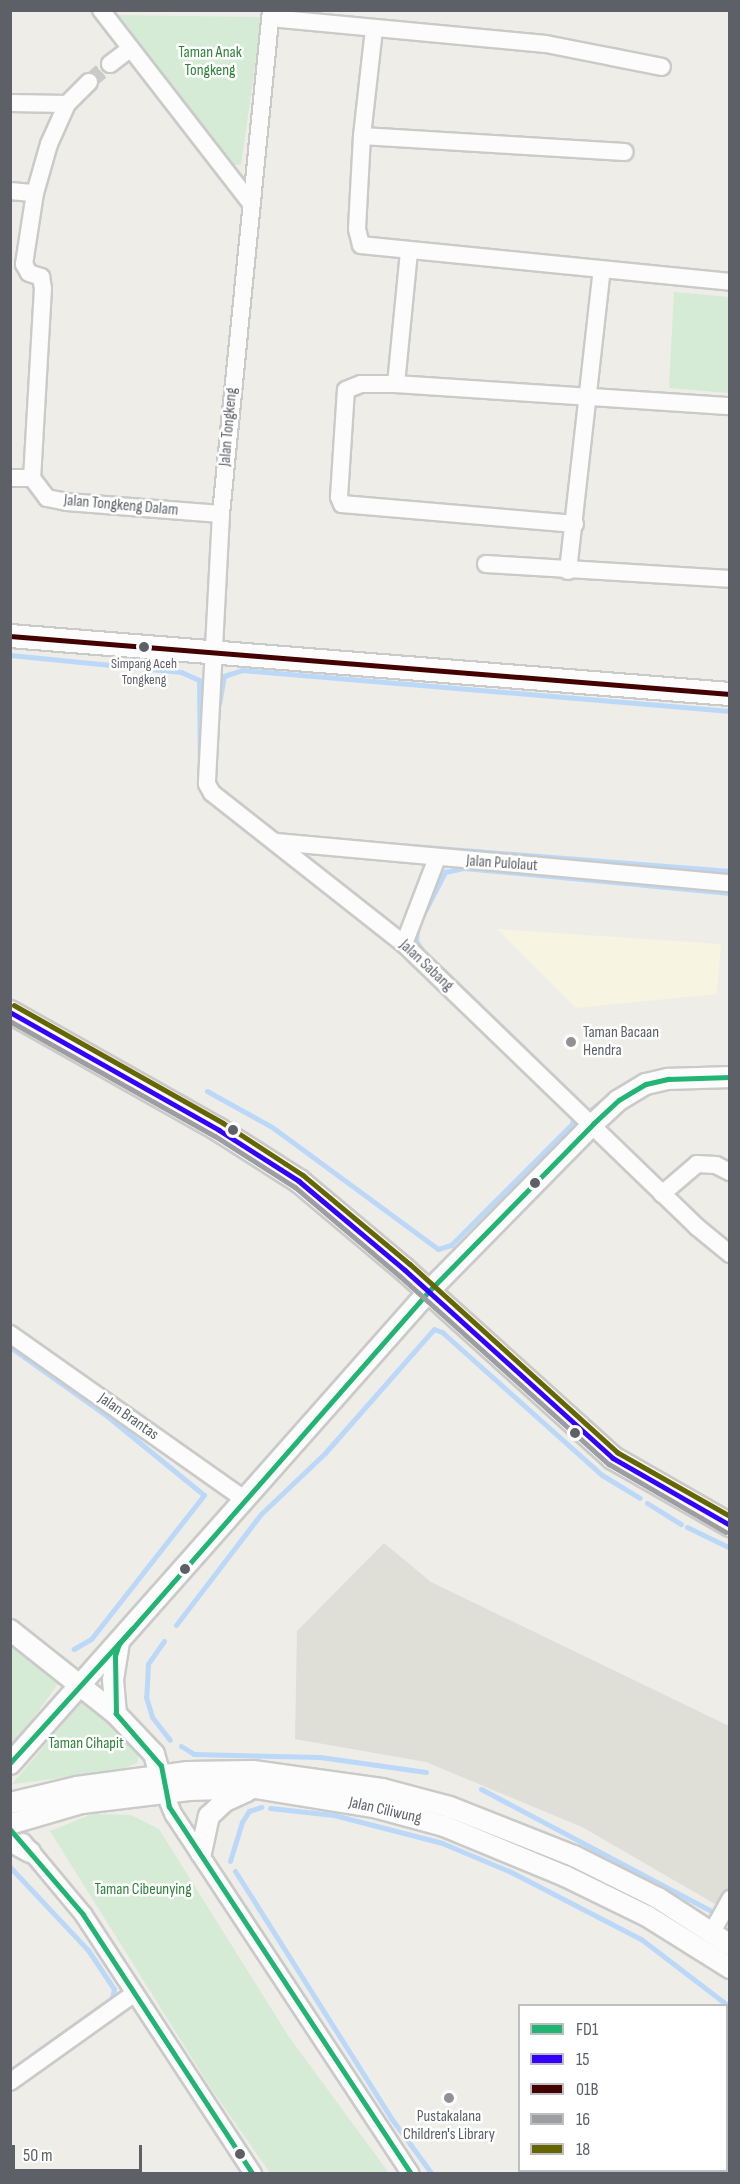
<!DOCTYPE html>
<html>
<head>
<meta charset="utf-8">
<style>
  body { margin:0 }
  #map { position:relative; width:740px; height:2184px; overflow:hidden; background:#eeede8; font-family:"Sofia Sans Condensed",sans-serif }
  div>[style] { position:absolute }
  .commercial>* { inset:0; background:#f7f4e1 }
  .education>* { inset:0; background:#dfded7 }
  .green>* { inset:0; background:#d5ebd5 }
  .stream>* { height:5px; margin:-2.5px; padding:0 2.5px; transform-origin:2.5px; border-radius:2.5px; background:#bcd8f8 }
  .minor-tunnel>* { height:16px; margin-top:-8px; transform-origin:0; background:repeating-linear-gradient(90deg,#cacac8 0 16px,transparent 0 24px) }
  .roads { filter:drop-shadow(2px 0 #cacac9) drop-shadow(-2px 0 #cacac9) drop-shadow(0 2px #cacac9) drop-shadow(0 -2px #cacac9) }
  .minor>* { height:16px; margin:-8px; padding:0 8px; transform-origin:8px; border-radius:8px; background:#fcfcfc }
  .tertiary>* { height:20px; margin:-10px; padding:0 10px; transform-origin:10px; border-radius:10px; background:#fcfcfc }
  .secondary>* { height:22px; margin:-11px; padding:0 11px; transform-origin:11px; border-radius:11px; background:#fcfcfc }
  .bus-1>* { height:4.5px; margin:-2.25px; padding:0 2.25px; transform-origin:2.25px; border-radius:2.25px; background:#22b473 }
  .bus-2>* { height:4.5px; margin:-2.25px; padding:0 2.25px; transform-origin:2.25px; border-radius:2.25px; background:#30f }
  .bus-3>* { height:4.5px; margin:-2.25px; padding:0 2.25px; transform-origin:2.25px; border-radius:2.25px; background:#400 }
  .bus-4>* { height:4.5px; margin:-2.25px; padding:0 2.25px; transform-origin:2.25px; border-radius:2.25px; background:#9d9ea2 }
  .bus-5>* { height:4.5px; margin:-2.25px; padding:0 2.25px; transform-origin:2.25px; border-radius:2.25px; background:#660 }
  .dots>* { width:16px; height:16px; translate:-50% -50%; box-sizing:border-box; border:3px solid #fff; border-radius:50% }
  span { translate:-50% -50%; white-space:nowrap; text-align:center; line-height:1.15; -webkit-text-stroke:5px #fff; paint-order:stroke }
  .bus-label { font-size:14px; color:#5d6067 }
  .park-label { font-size:16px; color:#30833c }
  .street-label { font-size:16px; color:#5d6067 }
  .poi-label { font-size:16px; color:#5d6067 }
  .left { translate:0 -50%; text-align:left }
  .frame { position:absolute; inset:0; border:12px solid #5d6067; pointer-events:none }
  .legend { position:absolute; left:518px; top:2004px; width:210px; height:168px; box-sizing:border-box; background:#fff; border:2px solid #bebfc2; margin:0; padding:8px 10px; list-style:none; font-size:18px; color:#5d6067 }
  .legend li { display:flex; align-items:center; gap:12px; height:30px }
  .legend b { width:30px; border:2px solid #bebfc2 }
  .scale { position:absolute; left:12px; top:2145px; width:130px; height:27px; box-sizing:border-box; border:3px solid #5d6067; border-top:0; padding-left:8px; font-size:18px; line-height:21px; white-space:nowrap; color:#5d6067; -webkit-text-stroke:4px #fff; paint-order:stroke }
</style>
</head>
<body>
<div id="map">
  <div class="commercial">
    <div style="clip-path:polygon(497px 929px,721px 944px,717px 994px,576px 1008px)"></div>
  </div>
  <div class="education">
    <div style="clip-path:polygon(384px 1543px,431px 1582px,729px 1726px,729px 1895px,722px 1908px,582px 1827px,426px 1762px,295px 1739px,297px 1631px)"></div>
  </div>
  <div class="green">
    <div style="clip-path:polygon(115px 15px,262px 17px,241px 165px,233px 165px)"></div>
    <div style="clip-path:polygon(674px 292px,729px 297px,729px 393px,669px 388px)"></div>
    <div style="clip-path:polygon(11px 1639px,63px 1677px,11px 1749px)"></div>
    <div style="clip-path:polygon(86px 1697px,135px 1748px,139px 1755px,137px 1763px,117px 1771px,12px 1784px)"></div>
    <div style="clip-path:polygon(92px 1814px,131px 1815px,159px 1829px,289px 2037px,389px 2173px,270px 2173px,210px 2087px,50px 1831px)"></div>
  </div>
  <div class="stream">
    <div style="left:10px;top:655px;width:172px;rotate:5.7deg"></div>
    <div style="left:181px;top:672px;width:20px;rotate:24deg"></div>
    <div style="left:199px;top:680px;width:104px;rotate:89.4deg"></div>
    <div style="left:219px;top:704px;width:28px;rotate:-80deg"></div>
    <div style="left:224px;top:676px;width:19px;rotate:-18deg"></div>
    <div style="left:242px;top:670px;width:490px;rotate:4.8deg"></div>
    <div style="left:387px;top:844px;width:344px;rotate:4.5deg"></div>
    <div style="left:426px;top:909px;width:42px;rotate:-62.8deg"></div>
    <div style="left:445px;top:872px;width:19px;rotate:-12deg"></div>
    <div style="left:464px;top:868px;width:267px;rotate:5.4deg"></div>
    <div style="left:417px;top:928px;width:13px;rotate:94deg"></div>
    <div style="left:416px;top:941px;width:11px;rotate:56deg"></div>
    <div style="left:444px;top:971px;width:134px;rotate:44.1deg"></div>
    <div style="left:207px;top:1091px;width:74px;rotate:29deg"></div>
    <div style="left:272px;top:1127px;width:206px;rotate:36.3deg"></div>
    <div style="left:438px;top:1249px;width:14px;rotate:-17deg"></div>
    <div style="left:451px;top:1245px;width:171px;rotate:-45deg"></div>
    <div style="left:572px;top:1124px;width:10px;rotate:-79deg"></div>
    <div style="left:583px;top:1107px;width:7px;rotate:34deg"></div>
    <div style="left:589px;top:1111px;width:28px;rotate:-38deg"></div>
    <div style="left:10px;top:1347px;width:119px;rotate:35.4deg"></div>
    <div style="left:107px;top:1416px;width:125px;rotate:39.2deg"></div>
    <div style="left:204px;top:1495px;width:183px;rotate:128.1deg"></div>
    <div style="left:91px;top:1639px;width:20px;rotate:150deg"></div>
    <div style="left:647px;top:1503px;width:40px;rotate:32deg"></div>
    <div style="left:687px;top:1527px;width:48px;rotate:26deg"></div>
    <div style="left:176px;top:1625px;width:140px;rotate:-52.6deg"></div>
    <div style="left:261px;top:1514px;width:88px;rotate:-43.6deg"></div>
    <div style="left:325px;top:1453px;width:165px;rotate:-48.7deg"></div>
    <div style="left:434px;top:1329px;width:9px;rotate:21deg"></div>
    <div style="left:442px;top:1332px;width:215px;rotate:41.8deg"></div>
    <div style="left:602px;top:1475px;width:44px;rotate:31.2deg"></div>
    <div style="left:164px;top:1641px;width:28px;rotate:125deg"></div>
    <div style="left:148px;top:1664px;width:33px;rotate:93deg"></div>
    <div style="left:146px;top:1697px;width:21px;rotate:73deg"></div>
    <div style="left:152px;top:1717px;width:29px;rotate:52deg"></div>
    <div style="left:181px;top:1746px;width:15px;rotate:32deg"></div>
    <div style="left:194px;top:1754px;width:126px;rotate:1.4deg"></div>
    <div style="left:320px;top:1757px;width:107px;rotate:8.1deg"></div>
    <div style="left:481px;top:1789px;width:267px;rotate:27.9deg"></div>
    <div style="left:270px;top:1808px;width:64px;rotate:6.2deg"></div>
    <div style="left:334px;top:1815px;width:112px;rotate:14.5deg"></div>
    <div style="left:442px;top:1843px;width:75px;rotate:22.8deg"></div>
    <div style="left:511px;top:1872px;width:146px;rotate:27.3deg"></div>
    <div style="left:641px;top:1939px;width:112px;rotate:37.4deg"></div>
    <div style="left:230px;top:1861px;width:41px;rotate:-72.9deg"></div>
    <div style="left:242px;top:1822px;width:13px;rotate:-58deg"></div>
    <div style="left:249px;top:1811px;width:13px;rotate:-18deg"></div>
    <div style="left:10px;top:1867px;width:114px;rotate:46.8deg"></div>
    <div style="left:88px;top:1950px;width:47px;rotate:56.3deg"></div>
    <div style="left:114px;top:1989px;width:9px;rotate:103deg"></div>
    <div style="left:112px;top:1998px;width:125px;rotate:144.4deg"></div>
    <div style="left:235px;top:1871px;width:292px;rotate:57.7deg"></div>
    <div style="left:391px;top:2118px;width:69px;rotate:53.8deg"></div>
    <div style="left:728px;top:2164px;width:4px;rotate:-56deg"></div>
  </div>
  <div class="minor-tunnel">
    <div style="left:89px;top:82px;width:28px;rotate:-41deg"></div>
  </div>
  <div class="roads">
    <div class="minor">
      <div style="left:101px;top:10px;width:243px;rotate:52.2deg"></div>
      <div style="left:271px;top:10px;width:506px;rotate:95.67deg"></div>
      <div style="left:221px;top:514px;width:270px;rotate:93deg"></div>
      <div style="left:207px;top:784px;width:10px;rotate:61deg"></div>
      <div style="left:212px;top:793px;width:244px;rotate:38.2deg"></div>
      <div style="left:404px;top:944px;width:407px;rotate:44deg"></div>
      <div style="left:697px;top:1227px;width:43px;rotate:39.3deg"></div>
      <div style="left:270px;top:18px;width:277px;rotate:5.4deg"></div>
      <div style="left:546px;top:44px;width:118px;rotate:11.2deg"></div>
      <div style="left:374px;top:29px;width:108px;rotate:96.4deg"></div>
      <div style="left:362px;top:136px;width:93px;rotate:93.1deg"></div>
      <div style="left:357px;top:229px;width:16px;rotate:76deg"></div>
      <div style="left:361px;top:245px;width:371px;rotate:5.7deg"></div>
      <div style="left:110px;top:64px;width:25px;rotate:-37deg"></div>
      <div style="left:89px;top:82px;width:31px;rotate:135deg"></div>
      <div style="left:67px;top:104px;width:44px;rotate:114.2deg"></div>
      <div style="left:49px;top:144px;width:51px;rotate:105.9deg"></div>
      <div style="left:35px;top:193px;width:72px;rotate:98.8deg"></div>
      <div style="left:24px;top:264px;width:10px;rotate:61deg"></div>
      <div style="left:29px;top:273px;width:13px;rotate:18deg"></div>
      <div style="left:41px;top:277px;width:11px;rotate:80deg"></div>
      <div style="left:43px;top:288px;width:190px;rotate:93.3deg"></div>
      <div style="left:32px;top:478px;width:25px;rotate:53deg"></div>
      <div style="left:47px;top:498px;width:20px;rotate:11deg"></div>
      <div style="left:67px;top:502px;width:154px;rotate:4.5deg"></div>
      <div style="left:10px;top:103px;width:57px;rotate:1deg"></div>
      <div style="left:362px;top:136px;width:263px;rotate:3.5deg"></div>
      <div style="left:10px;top:191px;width:25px;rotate:5deg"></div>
      <div style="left:396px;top:384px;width:133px;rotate:-84.4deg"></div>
      <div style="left:10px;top:478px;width:22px"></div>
      <div style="left:575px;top:524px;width:234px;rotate:-175.1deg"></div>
      <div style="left:342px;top:504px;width:8px;rotate:-113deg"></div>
      <div style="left:339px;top:497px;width:107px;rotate:-86.3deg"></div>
      <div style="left:346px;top:390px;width:16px;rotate:-22deg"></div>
      <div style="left:361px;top:384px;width:35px"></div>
      <div style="left:396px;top:384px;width:335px;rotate:3.8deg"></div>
      <div style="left:486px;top:564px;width:244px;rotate:3.5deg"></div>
      <div style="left:568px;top:571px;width:303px;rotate:-83.6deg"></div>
      <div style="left:276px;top:842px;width:456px;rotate:5.2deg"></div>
      <div style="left:404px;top:944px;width:92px;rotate:-69deg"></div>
      <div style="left:662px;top:1194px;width:46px;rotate:-40.6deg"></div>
      <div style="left:697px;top:1164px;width:19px;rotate:3deg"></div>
      <div style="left:716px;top:1165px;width:16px;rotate:27deg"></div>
      <div style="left:10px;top:1334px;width:288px;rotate:35.2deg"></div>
      <div style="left:164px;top:1792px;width:25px;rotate:67deg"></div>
      <div style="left:174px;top:1815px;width:430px;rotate:56.6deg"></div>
      <div style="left:23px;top:1842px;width:94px;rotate:50.2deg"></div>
      <div style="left:83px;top:1914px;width:311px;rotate:56.8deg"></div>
      <div style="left:712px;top:1932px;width:38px;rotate:-61deg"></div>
      <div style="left:10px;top:2082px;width:153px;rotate:-35.5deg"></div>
    </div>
    <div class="tertiary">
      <div style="left:10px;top:1630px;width:135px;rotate:38.4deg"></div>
      <div style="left:116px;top:1714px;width:55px;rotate:46.5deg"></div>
      <div style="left:154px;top:1754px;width:32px;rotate:74deg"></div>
      <div style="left:116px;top:1714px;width:34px;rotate:-95deg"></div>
      <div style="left:113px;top:1680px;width:36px;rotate:-81deg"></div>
      <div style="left:10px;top:1764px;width:632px;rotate:-48.46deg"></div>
      <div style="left:429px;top:1291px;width:234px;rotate:-45.5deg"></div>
      <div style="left:593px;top:1124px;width:35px;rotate:-43deg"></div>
      <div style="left:619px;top:1100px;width:31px;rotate:-31deg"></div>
      <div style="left:646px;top:1084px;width:23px;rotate:-13deg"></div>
      <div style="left:668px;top:1079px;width:62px;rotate:-1.8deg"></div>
      <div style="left:10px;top:1803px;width:69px;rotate:-13.4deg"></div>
      <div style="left:77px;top:1787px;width:112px;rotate:-7.7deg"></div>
      <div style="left:188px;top:1772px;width:65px;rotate:-0.9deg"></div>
      <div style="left:253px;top:1771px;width:130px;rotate:7.9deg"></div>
      <div style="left:382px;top:1789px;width:70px;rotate:14.8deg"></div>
      <div style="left:450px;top:1807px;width:133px;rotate:21.6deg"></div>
      <div style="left:574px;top:1856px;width:94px;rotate:26.6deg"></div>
      <div style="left:658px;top:1898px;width:86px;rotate:33.1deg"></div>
      <div style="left:10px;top:1824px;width:75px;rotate:-16.3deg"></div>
      <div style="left:82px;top:1803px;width:108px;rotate:-6.9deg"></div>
      <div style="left:189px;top:1790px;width:66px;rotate:-1.7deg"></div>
      <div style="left:255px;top:1788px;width:125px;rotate:9.2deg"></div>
      <div style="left:378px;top:1808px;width:68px;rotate:15.3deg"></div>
      <div style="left:444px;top:1826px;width:131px;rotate:22.5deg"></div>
      <div style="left:565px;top:1876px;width:91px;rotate:26deg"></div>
      <div style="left:647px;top:1916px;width:98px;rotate:32.1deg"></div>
      <div style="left:10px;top:1841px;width:23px;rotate:29deg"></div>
      <div style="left:201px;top:1853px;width:38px;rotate:-78deg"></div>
      <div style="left:209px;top:1816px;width:22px;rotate:-43deg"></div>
      <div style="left:225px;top:1801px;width:24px;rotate:-24deg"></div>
    </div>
    <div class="secondary">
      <div style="left:10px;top:636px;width:722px;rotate:4.61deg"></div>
      <div style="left:10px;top:1012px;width:240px;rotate:29.4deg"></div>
      <div style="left:219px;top:1130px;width:95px;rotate:32.5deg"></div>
      <div style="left:299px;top:1181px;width:138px;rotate:40deg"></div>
      <div style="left:405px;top:1270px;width:280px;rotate:42.1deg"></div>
      <div style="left:613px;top:1458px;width:135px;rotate:29.8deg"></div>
    </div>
  </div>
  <div class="bus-1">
    <div style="left:10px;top:1763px;width:181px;rotate:-47.7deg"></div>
    <div style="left:10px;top:1829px;width:112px;rotate:49.3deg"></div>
    <div style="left:83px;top:1914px;width:311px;rotate:56.8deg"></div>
    <div style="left:411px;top:2174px;width:440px;rotate:-123.4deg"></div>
    <div style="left:169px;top:1807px;width:42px;rotate:-101deg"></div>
    <div style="left:161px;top:1766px;width:69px;rotate:-130.9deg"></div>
    <div style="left:116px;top:1714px;width:58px;rotate:-91deg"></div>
    <div style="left:115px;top:1656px;width:13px;rotate:-72deg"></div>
    <div style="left:119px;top:1644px;width:470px;rotate:-48.7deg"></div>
    <div style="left:429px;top:1291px;width:234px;rotate:-45.5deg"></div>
    <div style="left:593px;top:1124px;width:35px;rotate:-43deg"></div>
    <div style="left:619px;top:1100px;width:31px;rotate:-31deg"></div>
    <div style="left:646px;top:1084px;width:23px;rotate:-13deg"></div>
    <div style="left:668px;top:1079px;width:62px;rotate:-1.8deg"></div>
  </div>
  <div class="bus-2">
    <div style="left:10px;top:1012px;width:240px;rotate:29.4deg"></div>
    <div style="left:219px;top:1130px;width:95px;rotate:32.5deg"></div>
    <div style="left:299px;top:1181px;width:138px;rotate:40deg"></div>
    <div style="left:405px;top:1270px;width:280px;rotate:42.1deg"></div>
    <div style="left:613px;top:1458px;width:135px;rotate:29.8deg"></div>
  </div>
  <div class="bus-3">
    <div style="left:10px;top:636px;width:722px;rotate:4.61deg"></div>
  </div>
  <div class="bus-4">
    <div style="left:10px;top:1021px;width:235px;rotate:29.3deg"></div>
    <div style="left:215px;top:1136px;width:95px;rotate:32.5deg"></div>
    <div style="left:295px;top:1187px;width:138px;rotate:40.3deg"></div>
    <div style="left:400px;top:1276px;width:281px;rotate:42deg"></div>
    <div style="left:609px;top:1464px;width:135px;rotate:30.2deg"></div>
  </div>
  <div class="bus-5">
    <div style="left:14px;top:1005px;width:240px;rotate:29.4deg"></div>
    <div style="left:223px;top:1123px;width:95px;rotate:33deg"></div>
    <div style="left:303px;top:1175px;width:139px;rotate:39.8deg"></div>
    <div style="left:410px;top:1264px;width:280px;rotate:42.2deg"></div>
    <div style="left:617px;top:1452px;width:130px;rotate:29.5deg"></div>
  </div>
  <div class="dots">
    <div style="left:144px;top:647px;background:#5d6067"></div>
    <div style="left:571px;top:1042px;background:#909194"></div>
    <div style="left:233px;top:1130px;background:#5d6067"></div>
    <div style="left:535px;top:1183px;background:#5d6067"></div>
    <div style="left:575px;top:1433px;background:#5d6067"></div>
    <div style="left:185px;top:1569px;background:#5d6067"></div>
    <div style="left:449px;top:2098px;background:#909194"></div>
    <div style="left:240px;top:2154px;background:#5d6067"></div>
  </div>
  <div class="bus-label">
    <span style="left:144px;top:672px">Simpang Aceh<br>Tongkeng</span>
  </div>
  <div class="park-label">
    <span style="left:210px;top:62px">Taman Anak<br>Tongkeng</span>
    <span style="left:86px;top:1744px">Taman Cihapit</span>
    <span style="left:143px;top:1890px">Taman Cibeunying</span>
  </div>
  <div class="street-label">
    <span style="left:229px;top:427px;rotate:-85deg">Jalan Tongkeng</span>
    <span style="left:121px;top:506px;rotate:5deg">Jalan Tongkeng Dalam</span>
    <span style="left:502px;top:864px;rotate:4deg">Jalan Pulolaut</span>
    <span style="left:426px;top:966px;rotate:43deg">Jalan Sabang</span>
    <span style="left:128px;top:1417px;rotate:35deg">Jalan Brantas</span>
    <span style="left:385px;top:1811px;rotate:13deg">Jalan Ciliwung</span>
  </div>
  <div class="poi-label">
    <span class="left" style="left:583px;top:1042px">Taman Bacaan<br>Hendra</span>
    <span style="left:449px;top:2126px">Pustakalana<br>Children's Library</span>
  </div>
  <div class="frame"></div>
  <ul class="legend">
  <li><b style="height:8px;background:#22b473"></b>FD1</li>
  <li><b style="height:8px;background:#30f"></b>15</li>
  <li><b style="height:8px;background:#400"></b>01B</li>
  <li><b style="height:8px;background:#9d9ea2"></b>16</li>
  <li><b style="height:8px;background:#660"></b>18</li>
  </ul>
  <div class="scale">50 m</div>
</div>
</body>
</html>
